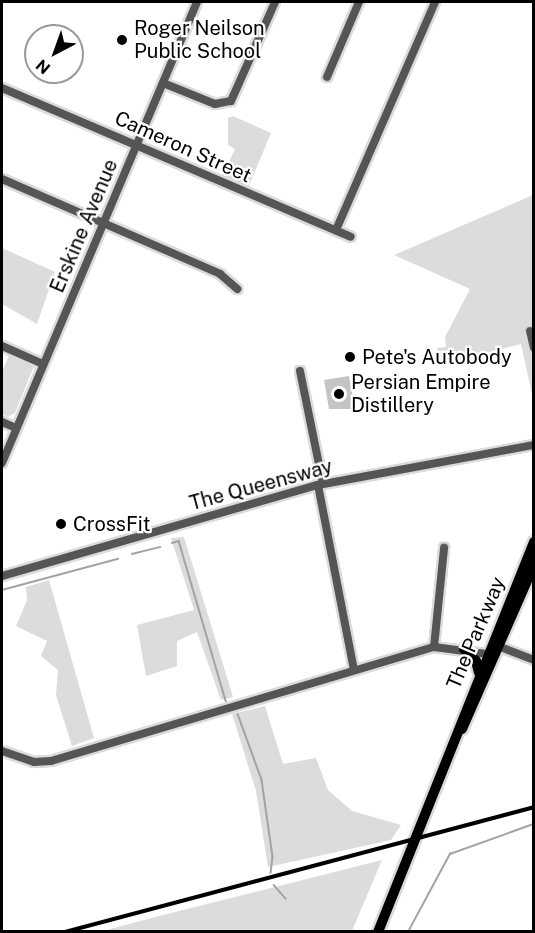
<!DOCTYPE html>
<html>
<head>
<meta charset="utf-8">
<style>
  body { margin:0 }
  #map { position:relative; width:535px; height:933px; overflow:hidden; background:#fff; font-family:"Public Sans",sans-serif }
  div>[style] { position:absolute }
  .green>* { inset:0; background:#dcdcdc }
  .stream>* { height:1.5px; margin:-0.75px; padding:0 0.75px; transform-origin:0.75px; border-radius:0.75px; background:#a3a3a3 }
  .building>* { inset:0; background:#c4c4c4 }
  .roads { filter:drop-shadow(2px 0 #dbdbdb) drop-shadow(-2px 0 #dbdbdb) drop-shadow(0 2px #dbdbdb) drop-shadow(0 -2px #dbdbdb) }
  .minor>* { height:8px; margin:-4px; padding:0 4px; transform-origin:4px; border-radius:4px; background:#555 }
  .major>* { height:10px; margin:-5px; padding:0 5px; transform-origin:5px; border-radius:5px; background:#000 }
  .rail>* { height:4px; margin-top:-2px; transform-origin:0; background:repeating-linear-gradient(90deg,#fff 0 4.5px,#000 0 9px); box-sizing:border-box; border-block:2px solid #000 }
  .dots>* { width:16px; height:16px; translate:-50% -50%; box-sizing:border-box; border:3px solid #fff; border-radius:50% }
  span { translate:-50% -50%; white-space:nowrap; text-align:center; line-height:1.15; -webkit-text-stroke:4.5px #fff; paint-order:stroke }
  .poi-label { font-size:20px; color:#000 }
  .left { translate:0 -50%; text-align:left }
  .street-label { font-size:20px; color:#000 }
  .frame { position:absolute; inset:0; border:3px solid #000; pointer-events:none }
  .north { position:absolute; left:24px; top:24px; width:60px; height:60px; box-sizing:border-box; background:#fff; border:2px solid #999; border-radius:50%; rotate:221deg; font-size:16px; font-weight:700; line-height:24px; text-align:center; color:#000 }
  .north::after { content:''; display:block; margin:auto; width:21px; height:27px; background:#000; clip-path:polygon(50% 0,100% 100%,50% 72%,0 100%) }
</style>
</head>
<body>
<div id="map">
  <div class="green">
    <div style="clip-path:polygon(233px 116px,271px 133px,248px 188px,222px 177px,235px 149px,228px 145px,228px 118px)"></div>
    <div style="clip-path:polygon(533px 195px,533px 399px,521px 344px,440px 365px,437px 348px,446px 347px,445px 337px,470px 289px,394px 255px)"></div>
    <div style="clip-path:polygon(2px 248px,55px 272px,37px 324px,2px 304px)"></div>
    <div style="clip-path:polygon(9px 355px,34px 366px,15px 413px,7px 417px,2px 414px,2px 372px)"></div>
    <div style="clip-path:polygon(184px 537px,233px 697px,221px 700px,197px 632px,177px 641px,177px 666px,146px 676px,137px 625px,194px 610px,171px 538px)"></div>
    <div style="clip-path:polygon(49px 580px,94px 738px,72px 746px,56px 695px,58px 670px,41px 656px,47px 641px,16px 626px,27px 600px,26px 587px)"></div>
    <div style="clip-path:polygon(265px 706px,283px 764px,316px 758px,328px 790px,352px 811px,401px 825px,391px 840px,268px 867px,256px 791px,232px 714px)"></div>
    <div style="clip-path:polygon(382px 860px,352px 931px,103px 931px,159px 916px)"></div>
  </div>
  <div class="stream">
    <div style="left:172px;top:543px;width:7px;rotate:-16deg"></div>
    <div style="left:179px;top:541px;width:167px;rotate:73.6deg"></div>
    <div style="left:132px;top:554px;width:29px;rotate:-14deg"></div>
    <div style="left:2px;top:590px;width:120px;rotate:-15deg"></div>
    <div style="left:238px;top:714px;width:70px;rotate:70deg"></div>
    <div style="left:262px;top:780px;width:78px;rotate:81.9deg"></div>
    <div style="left:273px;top:857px;width:16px;rotate:97deg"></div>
    <div style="left:274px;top:885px;width:18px;rotate:49deg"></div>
    <div style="left:408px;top:932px;width:89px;rotate:-61.7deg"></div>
    <div style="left:450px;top:854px;width:89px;rotate:-19.7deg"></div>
  </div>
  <div class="building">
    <div style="clip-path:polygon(349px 376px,355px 409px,329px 409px,324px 380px)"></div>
  </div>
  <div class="roads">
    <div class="minor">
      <div style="left:327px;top:77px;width:82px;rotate:-66.9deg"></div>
      <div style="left:163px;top:83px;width:56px;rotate:22deg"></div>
      <div style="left:215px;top:104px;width:16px;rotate:-11deg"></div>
      <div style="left:231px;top:101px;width:108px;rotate:-66deg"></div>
      <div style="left:2px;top:88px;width:379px;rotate:23.1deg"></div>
      <div style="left:2px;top:179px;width:238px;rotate:23.5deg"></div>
      <div style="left:220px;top:274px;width:23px;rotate:41deg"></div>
      <div style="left:336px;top:230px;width:249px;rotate:-66.5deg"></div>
      <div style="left:530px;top:331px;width:17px;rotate:77deg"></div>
      <div style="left:2px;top:346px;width:45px;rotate:23.7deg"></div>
      <div style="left:300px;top:371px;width:115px;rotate:78.5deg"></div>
      <div style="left:2px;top:422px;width:15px;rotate:23deg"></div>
      <div style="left:2px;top:463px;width:501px;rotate:-67.07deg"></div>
      <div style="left:318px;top:485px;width:188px;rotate:79deg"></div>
      <div style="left:2px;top:576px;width:329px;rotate:-16.1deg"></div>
      <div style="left:318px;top:485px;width:220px;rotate:-10.5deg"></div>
      <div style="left:495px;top:645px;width:42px;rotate:21deg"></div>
      <div style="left:434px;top:647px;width:100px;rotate:-84.2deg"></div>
      <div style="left:2px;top:751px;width:34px;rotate:19deg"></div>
      <div style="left:34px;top:762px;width:17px;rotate:-3deg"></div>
      <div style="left:51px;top:761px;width:400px;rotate:-16.6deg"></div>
      <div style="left:434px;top:647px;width:62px;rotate:7.5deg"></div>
    </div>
    <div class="major">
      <div style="left:464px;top:649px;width:17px;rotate:45deg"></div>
      <div style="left:476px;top:661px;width:12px;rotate:76deg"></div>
      <div style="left:462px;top:729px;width:179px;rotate:-66.3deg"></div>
      <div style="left:378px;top:932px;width:420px;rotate:-68.2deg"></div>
    </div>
  </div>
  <div class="rail">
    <div style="left:65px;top:932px;width:485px;rotate:-14.9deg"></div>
  </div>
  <div class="dots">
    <div style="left:122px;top:40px;background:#000"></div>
    <div style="left:350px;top:357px;background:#000"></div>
    <div style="left:339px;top:394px;background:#000"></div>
    <div style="left:61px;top:524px;background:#000"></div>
  </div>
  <div class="poi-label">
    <span class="left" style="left:134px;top:40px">Roger Neilson<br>Public School</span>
    <span class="left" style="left:362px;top:357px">Pete's Autobody</span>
    <span class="left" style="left:351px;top:394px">Persian Empire<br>Distillery</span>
    <span class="left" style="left:73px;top:524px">CrossFit</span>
  </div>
  <div class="street-label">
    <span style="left:183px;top:147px;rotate:24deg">Cameron Street</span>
    <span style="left:84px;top:226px;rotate:-67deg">Erskine Avenue</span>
    <span style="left:261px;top:485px;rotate:-15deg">The Queensway</span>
    <span style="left:476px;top:633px;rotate:-67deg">The Parkway</span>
  </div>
  <div class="frame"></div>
  <div class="north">N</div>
</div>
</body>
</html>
